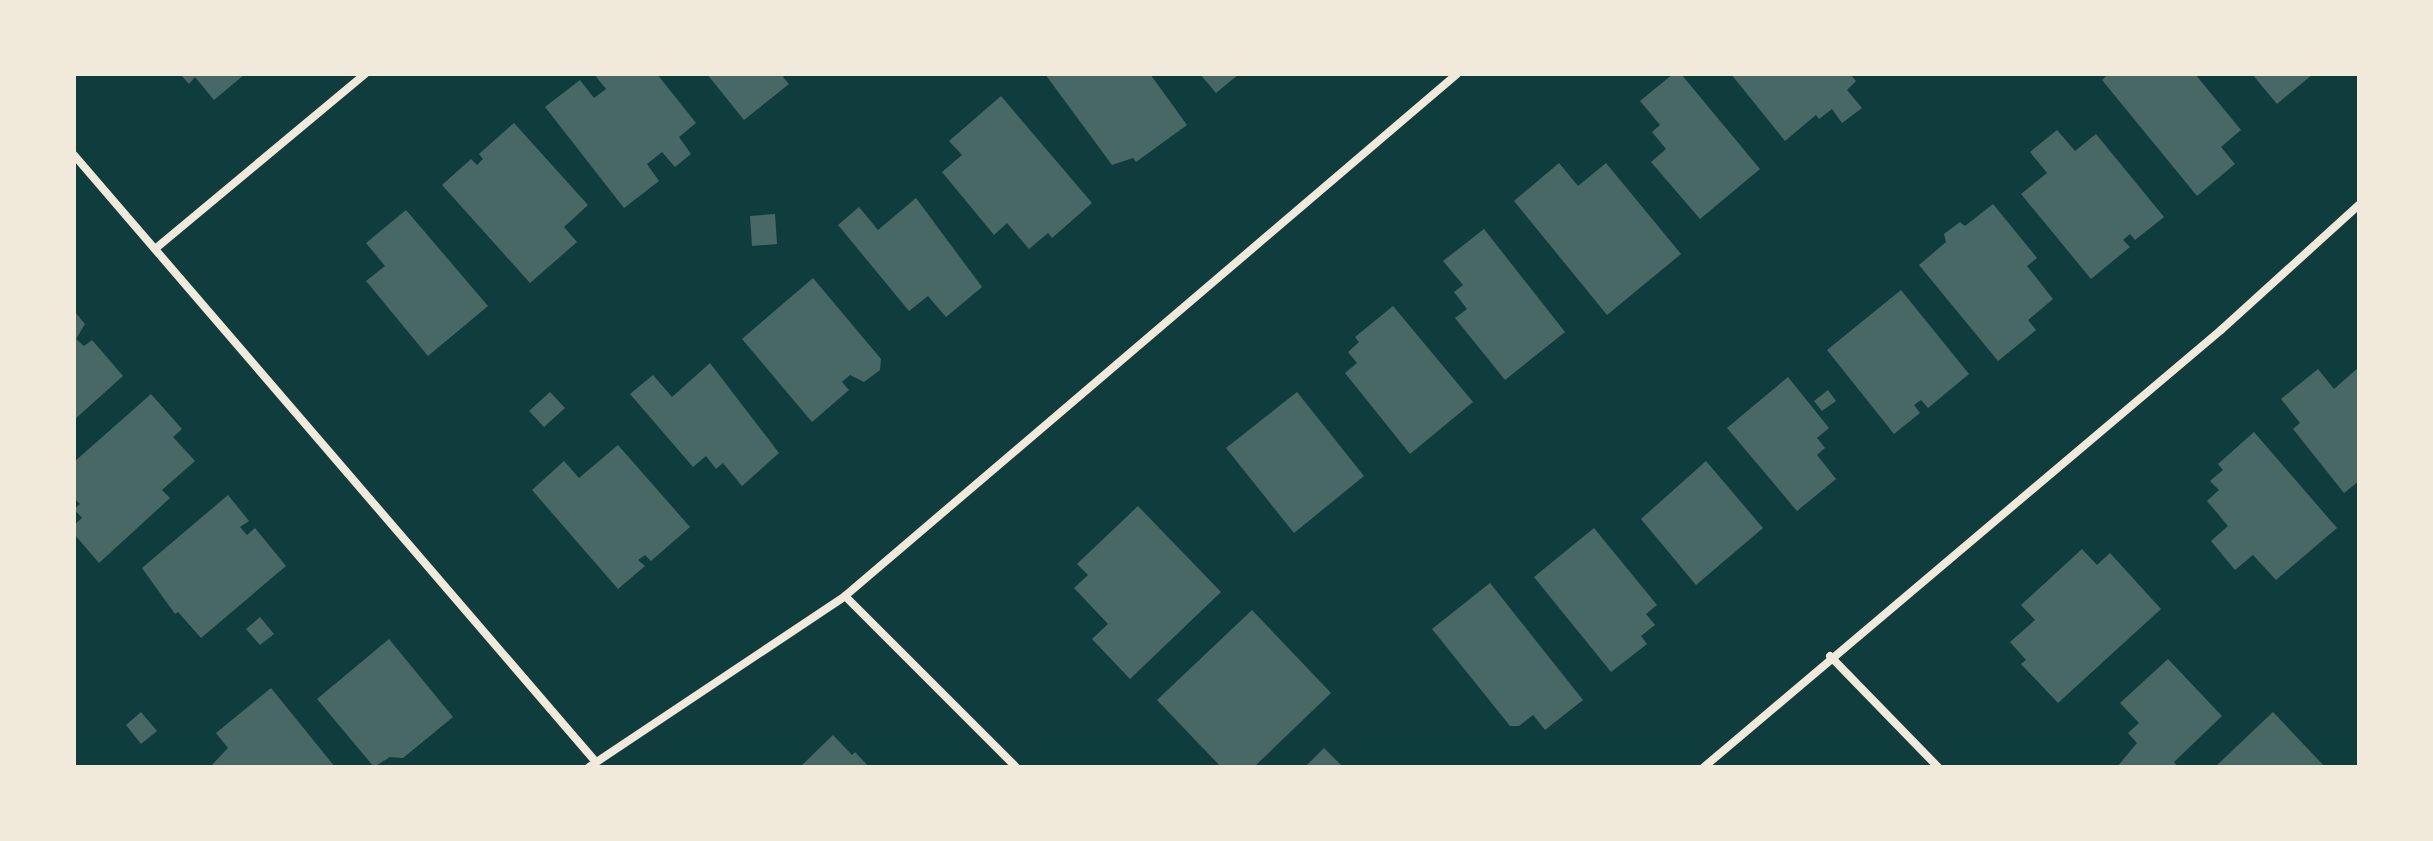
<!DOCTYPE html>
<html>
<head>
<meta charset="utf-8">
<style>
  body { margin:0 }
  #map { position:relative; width:2433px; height:841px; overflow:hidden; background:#0f3d3e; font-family:"Public Sans",sans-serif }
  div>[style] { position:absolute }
  .building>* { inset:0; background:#486865 }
  .minor>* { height:8px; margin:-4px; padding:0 4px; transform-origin:4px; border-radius:4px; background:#f1e9da }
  span { translate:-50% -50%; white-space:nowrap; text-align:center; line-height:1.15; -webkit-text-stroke:8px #f1e9da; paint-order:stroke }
  .frame { position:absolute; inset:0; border:76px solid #f1e9da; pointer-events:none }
</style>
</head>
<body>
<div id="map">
  <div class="building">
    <div style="clip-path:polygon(180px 74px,245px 74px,214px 100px,195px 77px,189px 84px)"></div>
    <div style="clip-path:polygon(594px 74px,657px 74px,696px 123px,679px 137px,691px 154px,675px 167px,662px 152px,647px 164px,659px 181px,624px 208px,545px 107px,580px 80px,594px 98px,606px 89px)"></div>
    <div style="clip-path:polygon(707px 74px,787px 74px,783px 77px,789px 84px,744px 120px)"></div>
    <div style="clip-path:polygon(1045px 74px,1150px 74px,1187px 125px,1136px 162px,1133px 158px,1112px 165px)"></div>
    <div style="clip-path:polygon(1200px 74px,1239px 74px,1216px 93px)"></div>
    <div style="clip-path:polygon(1673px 74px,1681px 74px,1760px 169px,1700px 219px,1651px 162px,1666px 149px,1652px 132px,1660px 125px,1640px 101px)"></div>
    <div style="clip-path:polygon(1731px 74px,1850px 74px,1856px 81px,1847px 90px,1862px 108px,1842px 123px,1832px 109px,1819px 119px,1816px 115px,1785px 141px)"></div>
    <div style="clip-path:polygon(2108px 74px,2195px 74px,2241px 130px,2221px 147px,2235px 164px,2197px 196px,2102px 80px)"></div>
    <div style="clip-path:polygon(2252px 74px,2313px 74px,2277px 104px)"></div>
    <div style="clip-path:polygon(1001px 96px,1092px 203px,1052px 238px,1048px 233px,1029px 249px,1007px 223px,994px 235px,942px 172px,962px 155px,949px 141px)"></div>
    <div style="clip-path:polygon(514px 123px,588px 205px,564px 227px,577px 242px,530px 283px,442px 185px,471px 159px,477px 165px,483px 159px,479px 154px)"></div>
    <div style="clip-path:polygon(2057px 130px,2075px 151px,2096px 134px,2164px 217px,2135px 240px,2130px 234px,2123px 240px,2130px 247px,2091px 279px,2021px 194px,2047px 173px,2030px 152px)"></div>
    <div style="clip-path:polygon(1559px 163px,1578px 186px,1606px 163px,1681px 254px,1607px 315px,1514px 201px)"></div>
    <div style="clip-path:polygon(916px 198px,982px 287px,946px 317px,928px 296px,909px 311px,838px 225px,859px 207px,878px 230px)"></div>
    <div style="clip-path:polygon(1993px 204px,2037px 258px,2027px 266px,2053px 299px,2028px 320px,2036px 330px,1998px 361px,1919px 265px,1946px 242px,1944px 234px,1960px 222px,1965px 226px)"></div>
    <div style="clip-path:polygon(406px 210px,488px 306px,428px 356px,366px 281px,385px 266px,366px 243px)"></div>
    <div style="clip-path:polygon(775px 214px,777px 244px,752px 246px,750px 216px)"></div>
    <div style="clip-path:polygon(1484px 229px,1565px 332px,1505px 380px,1455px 318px,1467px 309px,1454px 292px,1463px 285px,1443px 261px)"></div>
    <div style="clip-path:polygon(813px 278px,881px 359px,880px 370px,864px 382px,850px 375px,842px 382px,849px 390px,812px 422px,742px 339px)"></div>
    <div style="clip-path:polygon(1901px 290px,1969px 374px,1928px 408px,1921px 400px,1914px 405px,1920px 413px,1894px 434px,1827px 350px)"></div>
    <div style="clip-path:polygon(1393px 306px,1473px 402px,1410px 454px,1345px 373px,1357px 363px,1348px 352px,1359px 342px,1355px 337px)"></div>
    <div style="clip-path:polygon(74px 311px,85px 324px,76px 339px,84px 346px,92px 340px,123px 376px,74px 420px)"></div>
    <div style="clip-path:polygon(710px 363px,779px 453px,742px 486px,723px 463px,716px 469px,706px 456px,693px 467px,630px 394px,653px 375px,672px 397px)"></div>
    <div style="clip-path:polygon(2359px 367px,2359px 481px,2344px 493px,2293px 429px,2300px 423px,2281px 399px,2318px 369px,2334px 389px)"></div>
    <div style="clip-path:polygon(1788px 377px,1829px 428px,1817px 438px,1825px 448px,1817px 455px,1836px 479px,1797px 511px,1727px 428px)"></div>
    <div style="clip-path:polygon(1828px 390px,1836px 401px,1822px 411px,1814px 401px)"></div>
    <div style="clip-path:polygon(550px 392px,565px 408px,544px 427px,529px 411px)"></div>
    <div style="clip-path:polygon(1297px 392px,1364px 476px,1294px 533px,1226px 448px)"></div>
    <div style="clip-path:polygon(151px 394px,182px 429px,173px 437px,195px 461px,162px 490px,170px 498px,99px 563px,74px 534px,74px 525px,82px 518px,74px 509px,80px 504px,74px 498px,74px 462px)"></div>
    <div style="clip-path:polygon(2254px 432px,2337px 528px,2276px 580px,2253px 555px,2235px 570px,2211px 541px,2228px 526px,2207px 501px,2219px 490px,2210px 481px,2223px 470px,2218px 464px)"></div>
    <div style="clip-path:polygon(618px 445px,690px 527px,651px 561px,645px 555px,638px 560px,645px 566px,618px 589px,532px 490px,564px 461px,579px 478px)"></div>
    <div style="clip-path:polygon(1706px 461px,1763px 528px,1696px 585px,1641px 519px)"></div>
    <div style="clip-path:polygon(228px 495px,249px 521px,240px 527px,247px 535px,255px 528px,286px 566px,201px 638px,178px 612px,175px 614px,142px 568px)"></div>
    <div style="clip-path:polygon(1138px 506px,1221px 592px,1130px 679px,1092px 639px,1108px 624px,1074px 588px,1088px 575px,1077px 564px)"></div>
    <div style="clip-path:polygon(1594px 528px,1657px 605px,1646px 614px,1655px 625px,1641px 636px,1647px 644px,1611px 672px,1534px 577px)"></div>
    <div style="clip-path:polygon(2082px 549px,2097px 565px,2110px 553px,2161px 609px,2058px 703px,2021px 664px,2026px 660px,2010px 642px,2035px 620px,2021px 605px)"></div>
    <div style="clip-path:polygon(1490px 583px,1583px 700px,1545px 730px,1533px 715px,1519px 726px,1510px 726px,1432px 629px)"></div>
    <div style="clip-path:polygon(1252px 610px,1331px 693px,1254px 767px,1221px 767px,1157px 700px)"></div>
    <div style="clip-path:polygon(260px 617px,274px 634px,260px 645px,246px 629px)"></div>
    <div style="clip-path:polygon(389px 639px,453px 717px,403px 758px,390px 757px,374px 767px,317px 699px)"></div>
    <div style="clip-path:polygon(2168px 659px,2222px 716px,2174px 762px,2178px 767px,2117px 767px,2137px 743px,2128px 733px,2139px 723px,2120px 703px)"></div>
    <div style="clip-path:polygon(271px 688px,335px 767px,210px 767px,228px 748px,216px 733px)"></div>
    <div style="clip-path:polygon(141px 712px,157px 731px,141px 744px,126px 725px)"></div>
    <div style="clip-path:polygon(2273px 712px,2325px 767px,2215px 767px)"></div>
    <div style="clip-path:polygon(833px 735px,852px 755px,855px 752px,869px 767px,800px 767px)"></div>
    <div style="clip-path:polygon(1324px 748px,1343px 767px,1305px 767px)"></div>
  </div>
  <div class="minor">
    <div style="left:74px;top:155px;width:799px;rotate:49.31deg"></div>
    <div style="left:155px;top:249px;width:273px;rotate:-39.8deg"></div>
    <div style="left:845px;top:596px;width:242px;rotate:45deg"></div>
    <div style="left:1830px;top:656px;width:155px;rotate:45.8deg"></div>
    <div style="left:589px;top:767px;width:308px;rotate:-33.7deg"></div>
    <div style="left:845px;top:596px;width:804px;rotate:-40.46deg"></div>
    <div style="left:1704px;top:767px;width:677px;rotate:-40.21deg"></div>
    <div style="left:2221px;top:330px;width:186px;rotate:-42.2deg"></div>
  </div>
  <div class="frame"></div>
</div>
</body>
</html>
